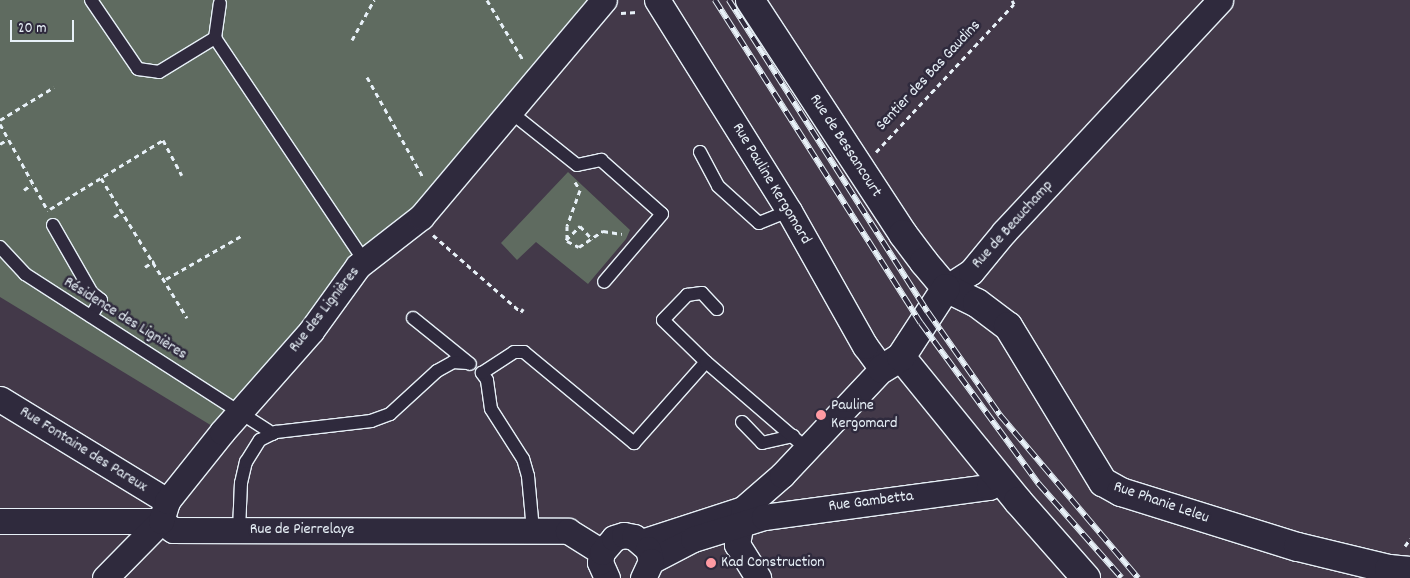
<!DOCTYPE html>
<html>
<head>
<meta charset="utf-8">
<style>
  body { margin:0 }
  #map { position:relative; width:1410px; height:578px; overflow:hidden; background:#433949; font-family:Dekko,sans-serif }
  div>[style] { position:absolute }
  .green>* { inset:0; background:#5f6b60 }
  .path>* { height:3px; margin-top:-1.5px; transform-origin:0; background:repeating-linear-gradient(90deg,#e8f1f8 0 5px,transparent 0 9px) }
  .roads { filter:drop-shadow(1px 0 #e8f1f8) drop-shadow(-1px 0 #e8f1f8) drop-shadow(0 1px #e8f1f8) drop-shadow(0 -1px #e8f1f8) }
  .service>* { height:12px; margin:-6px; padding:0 6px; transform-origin:6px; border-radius:6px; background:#2f2a3d }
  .minor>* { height:25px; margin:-12.5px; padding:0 12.5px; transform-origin:12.5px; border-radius:12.5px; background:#2f2a3d }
  .tertiary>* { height:28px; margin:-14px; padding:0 14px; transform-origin:14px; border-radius:14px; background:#2f2a3d }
  .rail>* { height:5.5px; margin-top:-2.75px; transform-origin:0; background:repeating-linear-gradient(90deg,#2f2a3d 0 11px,#e8f1f8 0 22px); box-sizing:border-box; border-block:1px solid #e8f1f8 }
  .dots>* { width:14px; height:14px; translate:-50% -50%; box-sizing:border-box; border:2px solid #2f2a3d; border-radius:50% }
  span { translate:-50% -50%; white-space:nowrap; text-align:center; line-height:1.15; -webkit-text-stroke:5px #2f2a3d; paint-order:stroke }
  .street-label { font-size:16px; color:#e8f1f8 }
  .poi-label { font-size:16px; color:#e8f1f8 }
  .left { translate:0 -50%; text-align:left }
  .scale { position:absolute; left:10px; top:20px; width:64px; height:22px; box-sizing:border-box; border:2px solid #e8f1f8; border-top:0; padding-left:6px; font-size:15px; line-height:18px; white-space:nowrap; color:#e8f1f8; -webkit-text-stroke:4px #2f2a3d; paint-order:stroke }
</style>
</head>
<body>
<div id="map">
  <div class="green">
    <div style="clip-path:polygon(0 0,592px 0,222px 432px,0 297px)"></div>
    <div style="clip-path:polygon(568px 172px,630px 230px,626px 239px,588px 284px,536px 242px,517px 260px,501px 243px)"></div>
  </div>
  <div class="path">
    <div style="left:487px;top:0;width:70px;rotate:59deg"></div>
    <div style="left:621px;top:13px;width:16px;rotate:-4deg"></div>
    <div style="left:352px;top:40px;width:46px;rotate:-61.2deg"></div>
    <div style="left:367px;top:77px;width:115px;rotate:60.8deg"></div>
    <div style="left:0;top:120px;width:63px;rotate:-31.4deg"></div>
    <div style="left:0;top:124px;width:99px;rotate:61.1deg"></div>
    <div style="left:0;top:144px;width:9px;rotate:-32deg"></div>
    <div style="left:876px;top:152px;width:202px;rotate:-47deg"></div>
    <div style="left:1014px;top:4px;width:4px;rotate:-117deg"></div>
    <div style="left:101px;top:178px;width:164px;rotate:58.4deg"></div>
    <div style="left:575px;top:182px;width:9px;rotate:58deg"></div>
    <div style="left:580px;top:190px;width:38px;rotate:110deg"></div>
    <div style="left:567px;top:226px;width:15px;rotate:90deg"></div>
    <div style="left:567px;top:241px;width:13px;rotate:27deg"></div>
    <div style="left:579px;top:247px;width:29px;rotate:-34deg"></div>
    <div style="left:603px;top:231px;width:19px;rotate:9deg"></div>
    <div style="left:24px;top:190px;width:10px;rotate:-37deg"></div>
    <div style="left:50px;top:209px;width:132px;rotate:-31.4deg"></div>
    <div style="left:163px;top:140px;width:40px;rotate:62deg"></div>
    <div style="left:114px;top:217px;width:11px;rotate:-34deg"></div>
    <div style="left:433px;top:235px;width:117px;rotate:41.2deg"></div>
    <div style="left:521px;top:312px;width:4px;rotate:-56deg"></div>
    <div style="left:566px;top:240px;width:20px;rotate:-45deg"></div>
    <div style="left:580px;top:226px;width:18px;rotate:47deg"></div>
    <div style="left:145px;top:267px;width:11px;rotate:-34deg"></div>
    <div style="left:166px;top:279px;width:86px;rotate:-29.8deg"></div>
    <div style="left:1405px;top:546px;width:9px;rotate:-54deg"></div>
  </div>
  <div class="roads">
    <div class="service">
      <div style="left:91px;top:0;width:83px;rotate:55.7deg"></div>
      <div style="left:138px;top:69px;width:21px;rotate:8deg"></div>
      <div style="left:159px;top:72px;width:66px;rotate:-31.3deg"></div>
      <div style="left:215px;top:38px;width:265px;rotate:56.2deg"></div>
      <div style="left:362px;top:258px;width:9px;rotate:117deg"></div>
      <div style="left:215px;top:38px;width:35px;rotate:-82deg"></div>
      <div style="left:508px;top:110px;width:88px;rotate:38.6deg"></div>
      <div style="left:577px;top:165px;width:25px;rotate:-12deg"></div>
      <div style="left:601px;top:160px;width:81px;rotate:41.5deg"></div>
      <div style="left:662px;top:214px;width:89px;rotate:130.5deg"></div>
      <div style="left:700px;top:152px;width:38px;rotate:62deg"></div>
      <div style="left:718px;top:186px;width:55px;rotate:42.1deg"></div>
      <div style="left:759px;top:223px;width:32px;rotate:-22deg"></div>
      <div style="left:53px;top:225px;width:78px;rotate:60.2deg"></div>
      <div style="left:92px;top:293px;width:11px;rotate:38deg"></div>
      <div style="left:101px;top:300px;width:19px;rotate:122deg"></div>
      <div style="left:0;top:247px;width:37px;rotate:47deg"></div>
      <div style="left:25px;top:274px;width:295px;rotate:32.8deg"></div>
      <div style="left:413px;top:318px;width:73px;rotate:38.9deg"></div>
      <div style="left:706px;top:362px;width:60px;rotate:-135.7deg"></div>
      <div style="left:663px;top:320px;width:35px;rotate:-46deg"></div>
      <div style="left:687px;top:295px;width:15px;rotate:-8deg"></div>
      <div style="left:702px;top:293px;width:22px;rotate:47deg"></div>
      <div style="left:742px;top:422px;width:29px;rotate:46deg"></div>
      <div style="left:762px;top:443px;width:32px;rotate:-13deg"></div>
      <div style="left:239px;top:530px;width:47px;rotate:-87.6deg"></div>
      <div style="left:241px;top:483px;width:22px;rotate:-77deg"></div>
      <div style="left:246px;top:462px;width:26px;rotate:-58deg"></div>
      <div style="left:260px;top:440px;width:18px;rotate:-27deg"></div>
      <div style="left:276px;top:432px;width:96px;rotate:-6.6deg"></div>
      <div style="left:371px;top:421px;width:20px;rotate:-20deg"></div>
      <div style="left:390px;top:414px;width:64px;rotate:-42.5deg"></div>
      <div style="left:437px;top:371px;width:18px;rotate:-29deg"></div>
      <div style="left:453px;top:362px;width:15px;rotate:4deg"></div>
      <div style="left:533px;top:530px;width:54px;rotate:-95.3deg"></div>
      <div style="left:528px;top:476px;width:18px;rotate:-106deg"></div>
      <div style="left:523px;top:459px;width:59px;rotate:-122.6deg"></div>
      <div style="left:491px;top:409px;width:29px;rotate:-98deg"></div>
      <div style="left:487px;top:380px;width:9px;rotate:-126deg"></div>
      <div style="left:482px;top:373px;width:38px;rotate:-33deg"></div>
      <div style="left:514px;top:352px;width:10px"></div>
      <div style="left:524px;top:352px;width:143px;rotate:39.6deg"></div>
      <div style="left:634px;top:443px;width:108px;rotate:-48.4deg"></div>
      <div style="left:706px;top:362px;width:132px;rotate:40.7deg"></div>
    </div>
    <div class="minor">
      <div style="left:946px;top:288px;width:30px;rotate:-33deg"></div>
      <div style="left:971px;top:272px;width:52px;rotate:-50.5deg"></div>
      <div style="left:1004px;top:232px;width:317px;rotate:-47deg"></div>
      <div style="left:0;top:399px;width:196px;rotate:31.4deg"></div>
      <div style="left:743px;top:510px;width:35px;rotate:100deg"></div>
      <div style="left:737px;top:544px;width:40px;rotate:58deg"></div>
      <div style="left:0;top:521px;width:161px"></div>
      <div style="left:161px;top:521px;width:15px;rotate:37deg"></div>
      <div style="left:173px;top:530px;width:395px;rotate:0.1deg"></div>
      <div style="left:568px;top:531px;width:40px;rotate:32deg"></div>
      <div style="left:642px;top:542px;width:106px;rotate:-18.1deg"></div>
      <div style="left:743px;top:509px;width:52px;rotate:-41.1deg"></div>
      <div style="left:782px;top:475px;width:146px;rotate:-46.7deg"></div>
      <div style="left:882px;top:369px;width:29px;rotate:-126deg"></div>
      <div style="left:865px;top:346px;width:155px;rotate:-119.4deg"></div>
      <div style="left:789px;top:211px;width:249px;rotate:-122deg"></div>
      <div style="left:651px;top:561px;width:47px;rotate:-27.6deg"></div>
      <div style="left:693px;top:539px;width:74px;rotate:-17.2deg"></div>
      <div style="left:764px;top:517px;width:227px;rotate:-7.6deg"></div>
      <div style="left:989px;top:487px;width:14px;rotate:-30deg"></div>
      <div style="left:105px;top:578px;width:80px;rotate:-45.5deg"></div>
      <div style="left:161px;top:521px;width:21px;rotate:-73deg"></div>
      <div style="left:167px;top:501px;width:88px;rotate:-51.4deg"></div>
      <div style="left:222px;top:432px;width:135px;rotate:-48.6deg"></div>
      <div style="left:311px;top:331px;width:80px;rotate:-54.1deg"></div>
      <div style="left:358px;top:266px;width:80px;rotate:-37.9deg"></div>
      <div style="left:421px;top:217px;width:284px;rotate:-49.9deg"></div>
      <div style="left:607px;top:578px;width:17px;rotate:-114deg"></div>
      <div style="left:600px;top:562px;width:10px;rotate:-79deg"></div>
      <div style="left:602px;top:552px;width:18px;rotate:-49deg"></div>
      <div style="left:614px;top:538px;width:10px;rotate:-17deg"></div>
      <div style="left:624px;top:535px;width:10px;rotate:11deg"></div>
      <div style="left:634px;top:537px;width:18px;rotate:41deg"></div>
      <div style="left:648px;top:549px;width:12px;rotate:76deg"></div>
      <div style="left:651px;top:561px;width:19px;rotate:115deg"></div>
    </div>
    <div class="tertiary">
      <div style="left:750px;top:0;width:280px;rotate:56.8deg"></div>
      <div style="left:903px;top:234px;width:35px;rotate:53deg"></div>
      <div style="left:924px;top:262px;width:34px;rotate:50deg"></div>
      <div style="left:946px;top:288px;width:34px;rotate:26deg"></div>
      <div style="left:977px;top:303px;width:39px;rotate:37deg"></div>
      <div style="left:1008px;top:326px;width:183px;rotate:58.7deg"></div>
      <div style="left:1103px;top:482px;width:21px;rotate:29deg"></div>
      <div style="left:1121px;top:492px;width:185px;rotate:17.3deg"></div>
      <div style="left:1298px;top:547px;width:94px;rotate:13.6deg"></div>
      <div style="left:1389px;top:569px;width:21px;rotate:5deg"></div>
      <div style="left:901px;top:357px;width:186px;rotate:50.9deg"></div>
      <div style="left:1018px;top:501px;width:103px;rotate:48.6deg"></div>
      <div style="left:882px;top:369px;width:22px;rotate:-32deg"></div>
      <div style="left:901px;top:357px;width:82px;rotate:-56.9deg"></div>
    </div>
  </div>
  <div class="rail">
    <div style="left:715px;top:0;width:383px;rotate:57.5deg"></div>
    <div style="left:921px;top:323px;width:200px;rotate:53.8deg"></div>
    <div style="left:1039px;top:484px;width:125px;rotate:48.6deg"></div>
    <div style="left:729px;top:0;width:370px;rotate:57.5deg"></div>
    <div style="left:928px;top:312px;width:126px;rotate:55deg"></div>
    <div style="left:1000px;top:415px;width:214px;rotate:49.7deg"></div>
  </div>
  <div class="dots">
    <div style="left:821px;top:415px;background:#ff9aa2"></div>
    <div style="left:711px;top:563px;background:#ff9aa2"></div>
  </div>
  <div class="street-label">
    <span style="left:929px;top:76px;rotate:-47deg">Sentier des Bas Gaudins</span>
    <span style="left:845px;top:146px;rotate:57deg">Rue de Bessancourt</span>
    <span style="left:771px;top:184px;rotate:59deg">Rue Pauline Kergomard</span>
    <span style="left:1013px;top:225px;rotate:-48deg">Rue de Beauchamp</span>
    <span style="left:325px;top:310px;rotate:-52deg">Rue des Lignières</span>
    <span style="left:125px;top:319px;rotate:32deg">Résidence des Lignières</span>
    <span style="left:83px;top:450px;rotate:32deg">Rue Fontaine des Pareux</span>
    <span style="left:871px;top:502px;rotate:-7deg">Rue Gambetta</span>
    <span style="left:1161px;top:503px;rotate:19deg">Rue Phanie Leleu</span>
    <span style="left:302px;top:530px">Rue de Pierrelaye</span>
  </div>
  <div class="poi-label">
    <span class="left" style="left:831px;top:415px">Pauline<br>Kergomard</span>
    <span class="left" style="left:721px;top:563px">Kad Construction</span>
  </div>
  <div class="scale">20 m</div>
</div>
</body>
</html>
